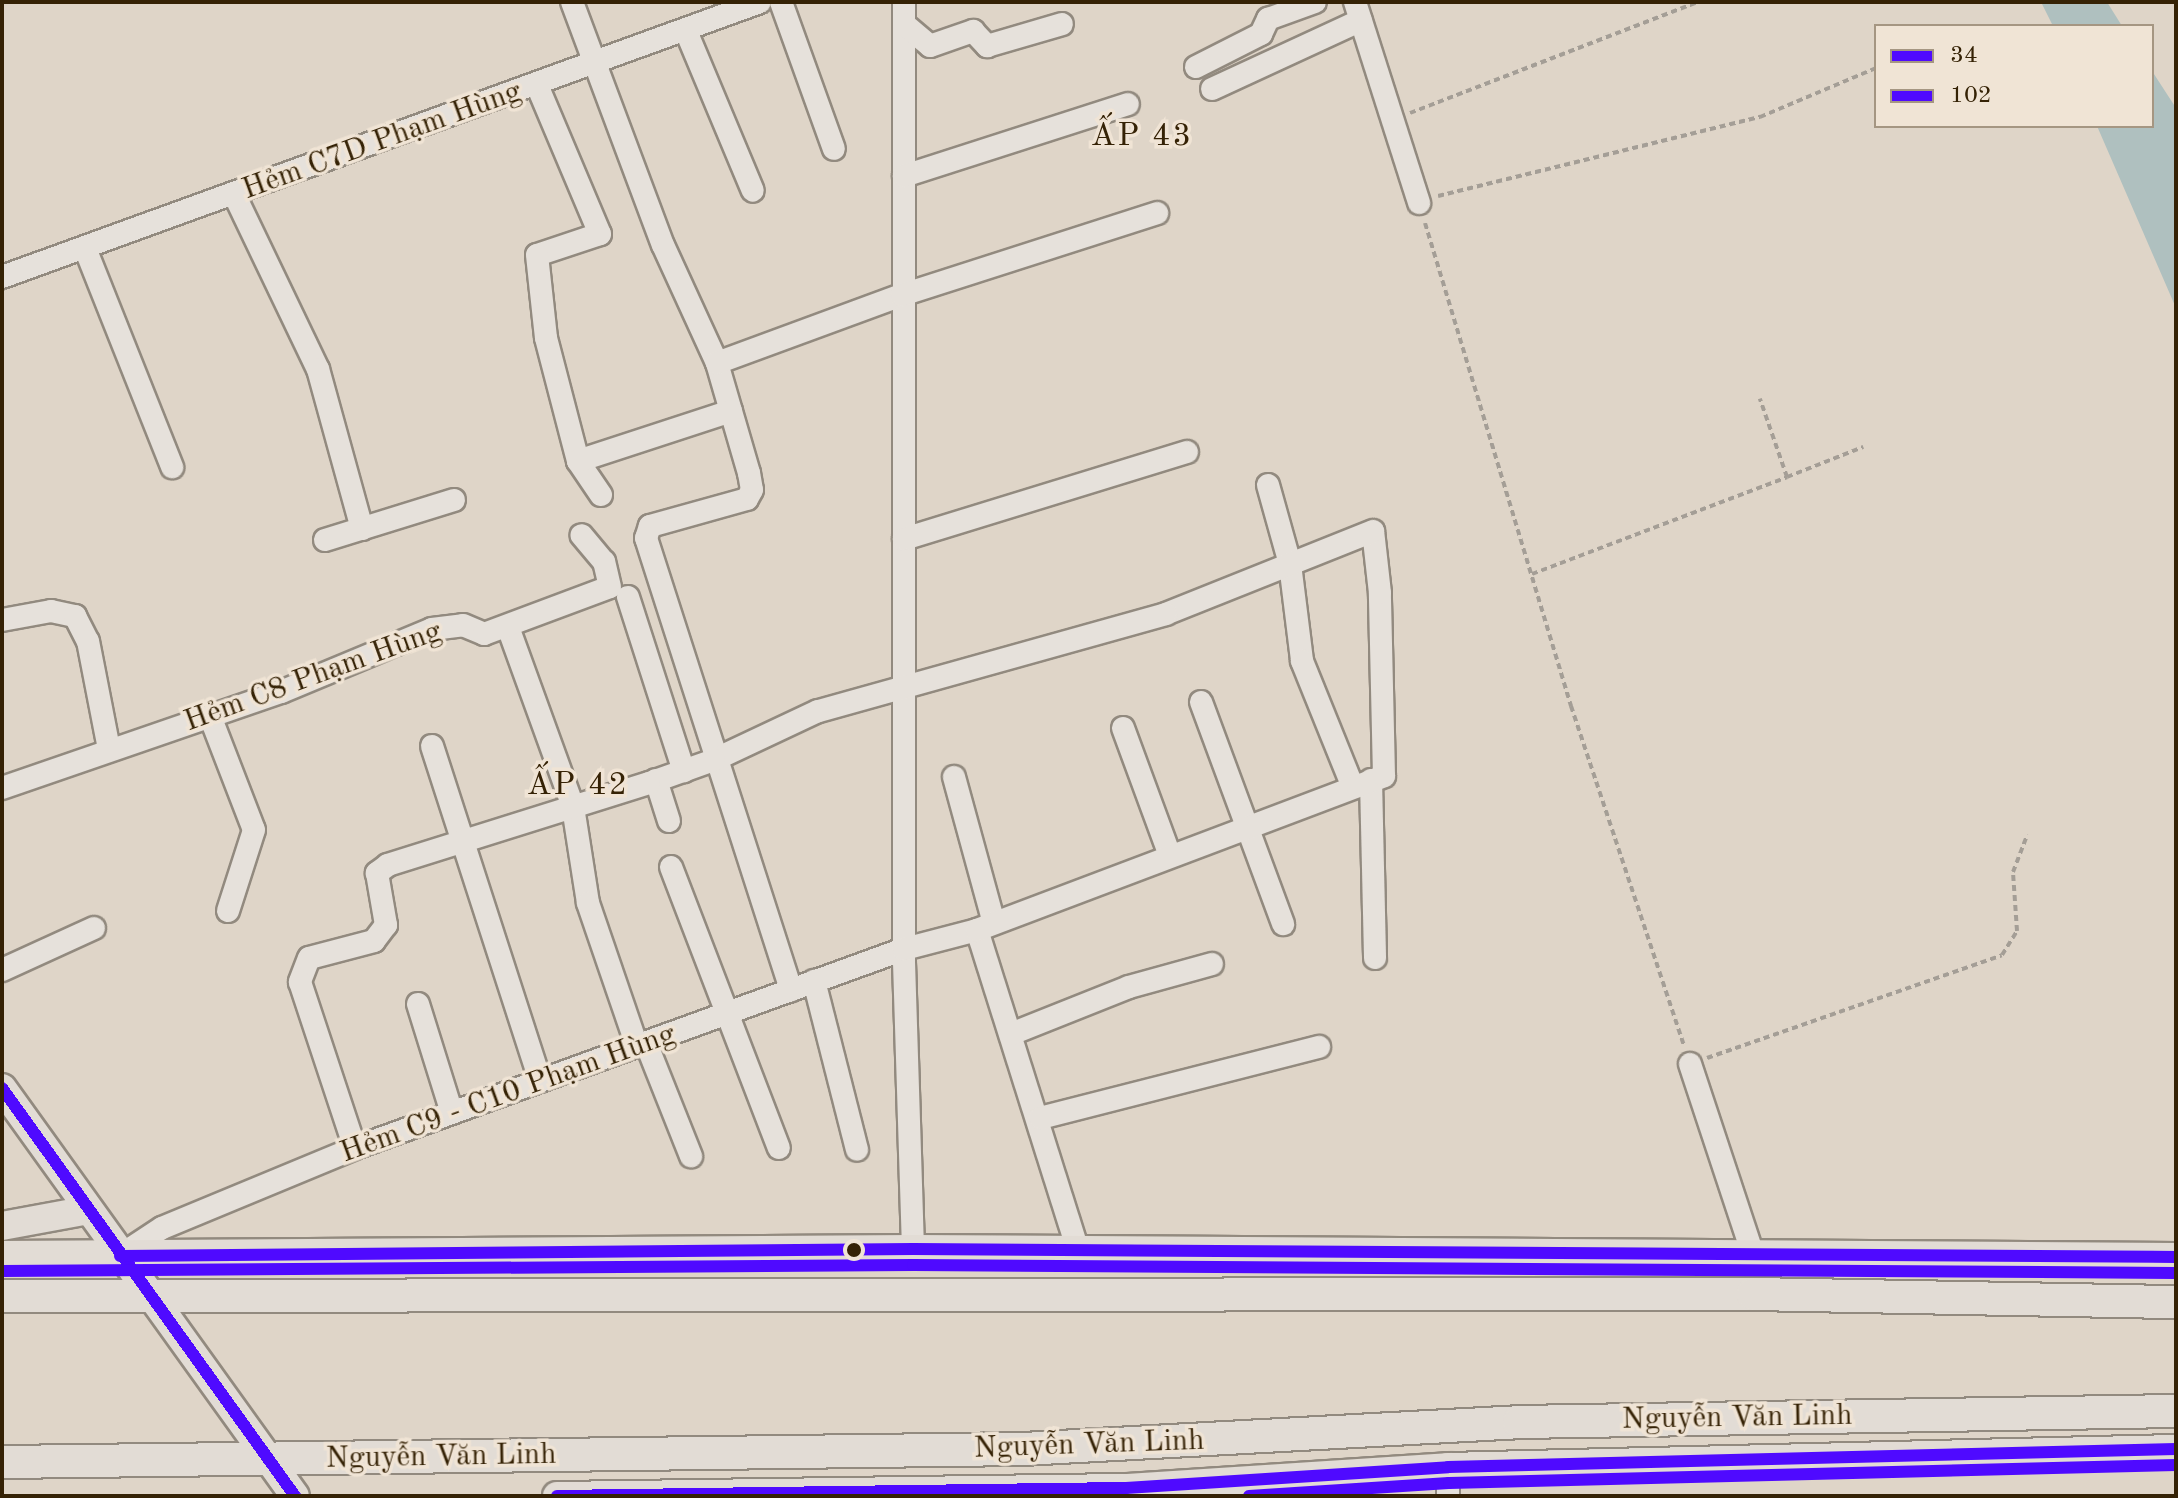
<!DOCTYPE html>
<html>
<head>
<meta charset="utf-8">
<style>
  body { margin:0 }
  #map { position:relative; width:2178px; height:1498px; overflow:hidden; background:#dfd5c8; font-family:"Old Standard TT",serif }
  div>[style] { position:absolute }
  .water>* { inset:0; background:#afc0bf }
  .path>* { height:4px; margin-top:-2px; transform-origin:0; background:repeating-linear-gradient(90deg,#a49e96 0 6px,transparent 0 10px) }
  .roads { filter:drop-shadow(2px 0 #928a7f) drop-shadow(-2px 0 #928a7f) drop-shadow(0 2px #928a7f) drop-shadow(0 -2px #928a7f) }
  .minor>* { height:22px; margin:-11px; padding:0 11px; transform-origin:11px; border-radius:11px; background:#e6e1db }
  .major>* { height:28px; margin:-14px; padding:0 14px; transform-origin:14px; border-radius:14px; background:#e2dcd5 }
  .highway>* { height:32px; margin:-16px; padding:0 16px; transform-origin:16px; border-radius:16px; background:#e2dcd5 }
  .bus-1>* { height:12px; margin:-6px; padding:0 6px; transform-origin:6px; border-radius:6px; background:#4f0aff }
  .bus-2>* { height:12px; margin:-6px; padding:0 6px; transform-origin:6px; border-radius:6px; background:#4f0aff }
  .dots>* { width:22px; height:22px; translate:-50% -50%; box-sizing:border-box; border:4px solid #f0e4d5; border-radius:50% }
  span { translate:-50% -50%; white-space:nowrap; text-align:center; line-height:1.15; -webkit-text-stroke:7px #f0e4d5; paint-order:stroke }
  .street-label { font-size:30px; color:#352205 }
  .neighbourhood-label { font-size:32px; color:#352205; letter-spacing:2px }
  .frame { position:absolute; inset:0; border:4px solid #352205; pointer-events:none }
  .legend { position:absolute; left:1874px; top:24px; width:280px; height:104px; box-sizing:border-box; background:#f0e4d5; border:2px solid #a59682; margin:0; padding:10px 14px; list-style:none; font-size:24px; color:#352205 }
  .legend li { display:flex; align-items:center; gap:16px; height:40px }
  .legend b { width:40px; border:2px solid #a59682 }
</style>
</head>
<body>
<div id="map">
  <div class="water">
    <div style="clip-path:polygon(2041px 2px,2107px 2px,2122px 26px,2053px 26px)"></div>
    <div style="clip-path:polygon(2152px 71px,2176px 108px,2176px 308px,2097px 126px,2152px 126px)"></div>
  </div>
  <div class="path">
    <div style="left:1410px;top:113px;width:308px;rotate:-21.1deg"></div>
    <div style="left:1438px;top:196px;width:332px;rotate:-13.8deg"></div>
    <div style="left:1760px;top:117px;width:126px;rotate:-22.9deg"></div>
    <div style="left:1425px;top:223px;width:505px;rotate:73.18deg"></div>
    <div style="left:1571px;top:706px;width:358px;rotate:71.6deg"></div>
    <div style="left:1787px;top:477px;width:82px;rotate:-21.5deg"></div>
    <div style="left:1532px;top:574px;width:273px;rotate:-20.8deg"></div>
    <div style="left:1787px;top:477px;width:83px;rotate:-109.1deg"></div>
    <div style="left:1707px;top:1058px;width:312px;rotate:-19.2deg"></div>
    <div style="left:2002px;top:955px;width:28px;rotate:-58deg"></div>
    <div style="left:2017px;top:931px;width:59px;rotate:-93.9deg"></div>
    <div style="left:2013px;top:872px;width:40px;rotate:-69deg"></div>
  </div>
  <div class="roads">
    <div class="minor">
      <div style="left:572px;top:2px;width:259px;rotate:69.5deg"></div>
      <div style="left:663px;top:245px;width:130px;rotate:65.4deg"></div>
      <div style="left:717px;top:363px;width:115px;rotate:73.8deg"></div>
      <div style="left:749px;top:473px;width:17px;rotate:80deg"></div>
      <div style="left:752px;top:490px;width:10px;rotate:119deg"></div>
      <div style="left:747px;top:499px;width:101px;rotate:164.4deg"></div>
      <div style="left:650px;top:526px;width:13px;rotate:108deg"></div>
      <div style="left:646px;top:538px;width:475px;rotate:72.2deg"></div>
      <div style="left:781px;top:2px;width:156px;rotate:70.2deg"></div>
      <div style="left:904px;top:2px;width:960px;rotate:90deg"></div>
      <div style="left:904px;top:962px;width:287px;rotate:88.2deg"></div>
      <div style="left:1355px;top:2px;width:211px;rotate:72.3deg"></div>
      <div style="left:904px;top:24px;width:34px;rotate:40deg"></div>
      <div style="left:930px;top:46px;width:46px;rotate:-19.2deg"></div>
      <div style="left:973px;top:31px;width:21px;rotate:47deg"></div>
      <div style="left:987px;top:46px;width:78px;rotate:-16.3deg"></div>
      <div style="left:686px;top:31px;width:173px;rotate:67.3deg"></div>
      <div style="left:1196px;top:67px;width:73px;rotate:-26.9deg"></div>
      <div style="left:1261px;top:34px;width:17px;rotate:-65deg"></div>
      <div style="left:1268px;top:19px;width:50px;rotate:-19.9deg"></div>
      <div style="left:537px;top:85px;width:162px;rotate:67.1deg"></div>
      <div style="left:600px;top:234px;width:66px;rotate:161.6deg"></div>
      <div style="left:537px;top:255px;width:83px;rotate:83.8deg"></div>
      <div style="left:546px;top:338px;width:127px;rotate:75.4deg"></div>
      <div style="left:1212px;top:89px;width:164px;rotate:-24.8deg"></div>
      <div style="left:904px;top:176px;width:235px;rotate:-17.8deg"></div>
      <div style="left:234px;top:194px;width:194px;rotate:64.4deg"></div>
      <div style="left:318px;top:369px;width:166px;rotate:74.6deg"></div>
      <div style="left:85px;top:248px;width:236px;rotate:68.3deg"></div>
      <div style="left:2px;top:277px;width:806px;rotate:-19.94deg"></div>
      <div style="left:717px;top:363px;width:197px;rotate:-20.2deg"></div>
      <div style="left:902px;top:295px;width:268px;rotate:-17.8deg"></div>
      <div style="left:1268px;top:485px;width:82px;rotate:74.4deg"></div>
      <div style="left:1290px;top:564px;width:98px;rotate:82.9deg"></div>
      <div style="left:1302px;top:661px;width:136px;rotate:68deg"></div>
      <div style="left:601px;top:495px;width:41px;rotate:-124.1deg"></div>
      <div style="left:578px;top:461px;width:161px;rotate:-18.1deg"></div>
      <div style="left:904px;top:539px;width:296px;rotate:-17.1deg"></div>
      <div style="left:325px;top:540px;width:135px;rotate:-17.2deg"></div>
      <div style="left:628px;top:597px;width:183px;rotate:72.2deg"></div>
      <div style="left:2px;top:620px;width:50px;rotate:-10.4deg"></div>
      <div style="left:51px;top:611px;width:25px;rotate:12deg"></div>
      <div style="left:75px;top:616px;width:28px;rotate:63deg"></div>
      <div style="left:88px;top:641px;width:110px;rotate:79deg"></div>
      <div style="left:508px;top:627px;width:191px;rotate:70.1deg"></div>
      <div style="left:573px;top:807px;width:97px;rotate:81.1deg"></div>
      <div style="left:588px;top:903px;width:151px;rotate:71.1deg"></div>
      <div style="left:1201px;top:702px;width:237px;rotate:69.7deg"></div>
      <div style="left:210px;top:716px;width:122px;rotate:68.9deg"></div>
      <div style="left:254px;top:830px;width:85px;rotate:107.8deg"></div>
      <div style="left:1123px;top:728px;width:133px;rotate:69.8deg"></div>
      <div style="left:432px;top:746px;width:352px;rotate:72.1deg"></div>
      <div style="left:954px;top:777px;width:151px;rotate:74.7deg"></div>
      <div style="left:656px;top:780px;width:43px;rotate:72.4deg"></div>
      <div style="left:1371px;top:780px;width:178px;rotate:88.7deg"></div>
      <div style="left:2px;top:788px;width:295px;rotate:-19deg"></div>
      <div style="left:281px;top:692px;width:164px;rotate:-22.6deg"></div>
      <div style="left:432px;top:629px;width:31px;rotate:-7deg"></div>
      <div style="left:463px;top:625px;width:23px;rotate:23deg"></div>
      <div style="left:484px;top:634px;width:134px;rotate:-20.5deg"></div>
      <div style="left:610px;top:587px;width:26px;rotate:-103deg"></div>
      <div style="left:604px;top:562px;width:35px;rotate:-130deg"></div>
      <div style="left:671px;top:867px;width:301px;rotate:69deg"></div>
      <div style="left:977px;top:930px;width:337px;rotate:72.5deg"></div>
      <div style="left:2px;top:970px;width:101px;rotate:-24.5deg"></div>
      <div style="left:814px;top:981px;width:174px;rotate:75.7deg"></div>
      <div style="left:418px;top:1004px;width:114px;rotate:72.7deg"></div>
      <div style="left:1011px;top:1034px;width:127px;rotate:-21.7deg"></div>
      <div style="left:1129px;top:987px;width:86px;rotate:-15.5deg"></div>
      <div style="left:646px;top:1043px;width:122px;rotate:68.3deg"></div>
      <div style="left:1690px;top:1064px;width:198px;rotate:71.7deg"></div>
      <div style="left:1040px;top:1118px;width:288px;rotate:-14.3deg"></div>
      <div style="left:121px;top:1255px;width:49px;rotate:-33.4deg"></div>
      <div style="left:162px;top:1228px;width:209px;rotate:-22.5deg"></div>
      <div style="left:355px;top:1148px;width:584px;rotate:-19.92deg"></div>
      <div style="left:904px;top:949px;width:75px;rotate:-14.6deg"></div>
      <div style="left:977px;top:930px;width:435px;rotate:-20.7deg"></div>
      <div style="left:1384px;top:776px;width:183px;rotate:-91.3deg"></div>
      <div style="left:1380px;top:593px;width:62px;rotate:-96.4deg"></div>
      <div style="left:1373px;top:531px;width:223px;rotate:158.2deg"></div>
      <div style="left:1166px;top:614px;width:361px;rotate:164.4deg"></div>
      <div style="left:818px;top:711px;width:115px;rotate:154.8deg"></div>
      <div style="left:714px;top:760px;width:69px;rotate:160.5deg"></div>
      <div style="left:649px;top:783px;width:274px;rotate:162.6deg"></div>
      <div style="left:388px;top:865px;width:14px;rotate:144deg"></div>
      <div style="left:377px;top:873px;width:53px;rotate:80.2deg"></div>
      <div style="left:386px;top:925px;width:20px;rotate:127deg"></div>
      <div style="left:374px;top:941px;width:67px;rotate:165.3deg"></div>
      <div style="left:309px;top:958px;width:26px;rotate:111deg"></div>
      <div style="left:300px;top:982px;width:175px;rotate:71.7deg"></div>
      <div style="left:1448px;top:1467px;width:29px;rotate:90deg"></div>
    </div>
    <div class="major">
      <div style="left:2px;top:1088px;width:502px;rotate:54.32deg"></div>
      <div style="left:2px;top:1226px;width:87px;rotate:-10.5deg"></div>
      <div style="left:2px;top:1255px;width:911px;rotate:-0.38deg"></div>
      <div style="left:913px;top:1249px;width:1263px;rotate:0.36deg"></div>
      <div style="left:557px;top:1496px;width:569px;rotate:-0.81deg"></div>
      <div style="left:1126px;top:1488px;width:323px;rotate:-3.7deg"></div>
      <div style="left:1448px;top:1467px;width:728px;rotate:-1.42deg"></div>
    </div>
    <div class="highway">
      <div style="left:2px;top:1296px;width:1751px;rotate:-0.07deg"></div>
      <div style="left:1753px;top:1294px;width:423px;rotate:1.1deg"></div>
      <div style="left:2px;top:1462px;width:1021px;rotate:-0.73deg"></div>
      <div style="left:1023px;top:1449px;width:497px;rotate:-3.1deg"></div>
      <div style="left:1519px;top:1422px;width:657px;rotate:-0.96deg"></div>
    </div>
  </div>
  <div class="bus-1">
    <div style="left:2px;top:1088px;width:502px;rotate:54.32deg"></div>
    <div style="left:120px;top:1256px;width:793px;rotate:-0.51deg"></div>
    <div style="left:913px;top:1249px;width:1263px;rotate:0.36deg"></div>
    <div style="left:557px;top:1496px;width:569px;rotate:-0.81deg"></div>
    <div style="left:1126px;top:1488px;width:323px;rotate:-3.7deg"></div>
    <div style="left:1448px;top:1467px;width:728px;rotate:-1.42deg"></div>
  </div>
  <div class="bus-2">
    <div style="left:2px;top:1271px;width:911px;rotate:-0.38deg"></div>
    <div style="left:913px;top:1265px;width:1263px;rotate:0.36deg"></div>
    <div style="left:1249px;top:1496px;width:200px;rotate:-3.7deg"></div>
    <div style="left:1449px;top:1483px;width:727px;rotate:-1.42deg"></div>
  </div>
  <div class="dots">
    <div style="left:854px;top:1250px;background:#352205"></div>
  </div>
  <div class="street-label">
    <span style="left:382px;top:141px;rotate:-20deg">Hẻm C7D Phạm Hùng</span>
    <span style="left:313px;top:677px;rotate:-20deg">Hẻm C8 Phạm Hùng</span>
    <span style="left:508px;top:1094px;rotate:-20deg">Hẻm C9 - C10 Phạm Hùng</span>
    <span style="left:1737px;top:1418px;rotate:-1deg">Nguyễn Văn Linh</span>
    <span style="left:1089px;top:1445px;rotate:-2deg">Nguyễn Văn Linh</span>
    <span style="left:441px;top:1457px;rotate:-1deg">Nguyễn Văn Linh</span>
  </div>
  <div class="neighbourhood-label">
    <span style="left:1142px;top:137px">ẤP 43</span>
    <span style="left:578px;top:786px">ẤP 42</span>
  </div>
  <div class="frame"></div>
  <ul class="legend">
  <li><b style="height:10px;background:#4f0aff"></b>34</li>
  <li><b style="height:10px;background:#4f0aff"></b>102</li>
  </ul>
</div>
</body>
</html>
